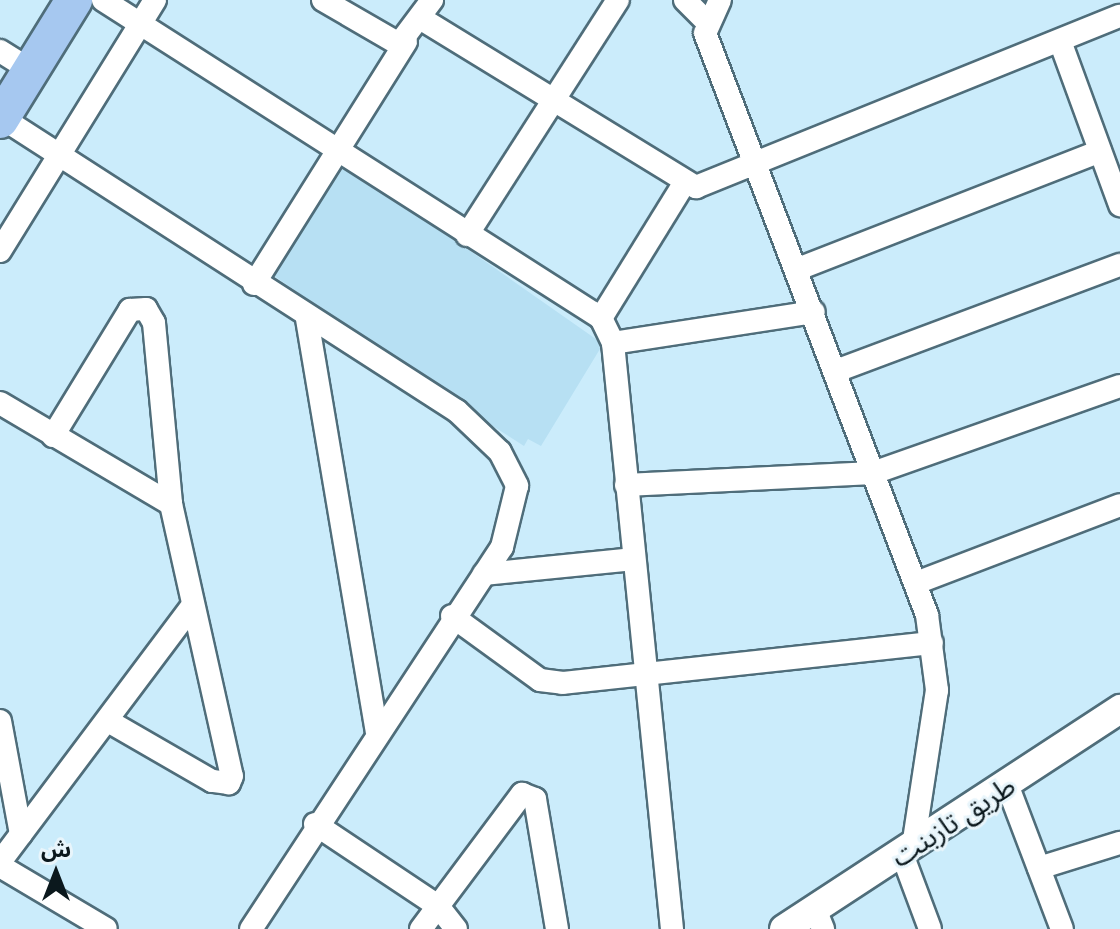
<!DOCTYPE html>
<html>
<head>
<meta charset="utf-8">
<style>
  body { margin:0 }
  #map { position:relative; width:1120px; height:929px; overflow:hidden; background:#cbecfb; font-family:Mulish,"Noto Sans Arabic",sans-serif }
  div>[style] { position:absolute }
  .built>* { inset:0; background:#b7e0f3 }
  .roads { filter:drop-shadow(2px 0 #4f6d7a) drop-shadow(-2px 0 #4f6d7a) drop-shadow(0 2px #4f6d7a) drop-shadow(0 -2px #4f6d7a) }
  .minor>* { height:22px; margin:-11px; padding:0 11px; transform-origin:11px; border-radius:11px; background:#fff }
  .tertiary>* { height:28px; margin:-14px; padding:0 14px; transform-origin:14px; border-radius:14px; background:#fff }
  .primary>* { height:36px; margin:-18px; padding:0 18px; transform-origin:18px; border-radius:18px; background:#a6c8f0 }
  span { translate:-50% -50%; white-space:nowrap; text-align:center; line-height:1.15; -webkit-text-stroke:6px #e8f5fb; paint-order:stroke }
  .street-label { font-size:28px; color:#0b181d }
  .north { position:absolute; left:16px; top:833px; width:80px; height:80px; -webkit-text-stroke:6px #e8f5fb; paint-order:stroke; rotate:0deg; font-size:22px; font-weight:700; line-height:32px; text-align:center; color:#0b181d }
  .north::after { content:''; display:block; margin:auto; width:28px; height:36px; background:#0b181d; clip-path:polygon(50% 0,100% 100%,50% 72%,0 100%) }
</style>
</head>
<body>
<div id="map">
  <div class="built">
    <div style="clip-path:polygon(346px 164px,603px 344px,541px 446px,528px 439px,524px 446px,427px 384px,273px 275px)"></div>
  </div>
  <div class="roads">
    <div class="minor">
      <div style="left:103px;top:0;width:591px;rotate:32.56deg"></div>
      <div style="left:601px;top:318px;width:28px;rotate:64deg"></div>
      <div style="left:613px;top:343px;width:589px;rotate:84.25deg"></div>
      <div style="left:323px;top:0;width:88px;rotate:30.1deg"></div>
      <div style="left:399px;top:44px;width:55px;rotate:-53.1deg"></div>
      <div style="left:685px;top:0;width:30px;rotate:45deg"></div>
      <div style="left:720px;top:0;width:36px;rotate:114deg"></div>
      <div style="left:705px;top:33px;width:623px;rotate:69.12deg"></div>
      <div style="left:927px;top:615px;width:76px;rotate:82.4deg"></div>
      <div style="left:937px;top:690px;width:159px;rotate:98.7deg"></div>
      <div style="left:420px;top:18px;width:324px;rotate:31.5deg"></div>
      <div style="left:696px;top:187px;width:457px;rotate:-22deg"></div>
      <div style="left:1060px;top:41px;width:175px;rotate:69.9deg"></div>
      <div style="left:0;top:51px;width:36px;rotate:32deg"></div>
      <div style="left:2px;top:118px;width:541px;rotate:32.78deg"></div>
      <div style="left:457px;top:411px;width:59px;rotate:43.6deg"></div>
      <div style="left:500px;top:452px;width:38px;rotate:63deg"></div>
      <div style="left:517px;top:486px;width:63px;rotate:103.8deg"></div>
      <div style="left:502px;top:547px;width:457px;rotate:123.3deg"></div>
      <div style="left:467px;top:235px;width:279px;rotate:-57.3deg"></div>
      <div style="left:0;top:251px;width:295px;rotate:-58.3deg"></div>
      <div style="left:798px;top:269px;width:324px;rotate:-21.3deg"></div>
      <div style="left:254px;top:284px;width:286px;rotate:-57.9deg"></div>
      <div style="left:601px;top:318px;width:156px;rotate:-58.3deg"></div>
      <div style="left:307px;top:319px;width:418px;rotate:80.4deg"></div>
      <div style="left:613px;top:343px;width:203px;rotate:-8.8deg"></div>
      <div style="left:836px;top:371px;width:303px;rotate:-20.5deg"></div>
      <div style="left:0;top:403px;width:199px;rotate:30.6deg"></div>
      <div style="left:53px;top:436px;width:148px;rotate:-58.6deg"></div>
      <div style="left:130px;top:310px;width:16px;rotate:-4deg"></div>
      <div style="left:146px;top:309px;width:16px;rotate:60deg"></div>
      <div style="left:154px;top:323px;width:182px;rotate:84.6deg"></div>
      <div style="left:171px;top:504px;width:279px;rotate:77.4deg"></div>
      <div style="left:232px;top:776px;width:8px;rotate:113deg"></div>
      <div style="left:229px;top:783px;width:17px;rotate:-173deg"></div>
      <div style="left:212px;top:781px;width:120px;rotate:-150deg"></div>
      <div style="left:626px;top:485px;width:247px;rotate:-2.8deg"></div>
      <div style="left:873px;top:473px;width:262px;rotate:-19.4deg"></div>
      <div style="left:484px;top:574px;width:150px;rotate:-5.7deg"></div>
      <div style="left:916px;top:583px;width:218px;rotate:-20.9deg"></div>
      <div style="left:452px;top:616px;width:109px;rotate:36deg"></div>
      <div style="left:540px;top:680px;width:23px;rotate:7deg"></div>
      <div style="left:563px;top:683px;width:371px;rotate:-6.2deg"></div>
      <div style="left:0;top:721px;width:115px;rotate:79.5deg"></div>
      <div style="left:1008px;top:787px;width:152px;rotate:69.2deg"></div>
      <div style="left:315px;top:824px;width:148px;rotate:33.7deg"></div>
      <div style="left:438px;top:906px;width:29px;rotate:52deg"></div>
      <div style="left:902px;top:854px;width:80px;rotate:69.5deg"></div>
      <div style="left:0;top:862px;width:320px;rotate:-53.1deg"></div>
      <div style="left:0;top:866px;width:123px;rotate:30.7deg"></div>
      <div style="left:1039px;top:868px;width:85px;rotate:-17.2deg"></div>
      <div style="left:815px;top:909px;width:22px;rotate:68deg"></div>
      <div style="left:421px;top:929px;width:169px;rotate:-53.2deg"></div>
      <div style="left:522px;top:794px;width:14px;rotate:21deg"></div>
      <div style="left:535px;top:799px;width:132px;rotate:80.4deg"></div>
    </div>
    <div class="tertiary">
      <div style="left:784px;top:929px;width:402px;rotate:-33.2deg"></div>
    </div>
    <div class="primary">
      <div style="left:0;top:120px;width:141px;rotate:-58.3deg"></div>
    </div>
  </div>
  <div class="street-label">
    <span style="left:953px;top:821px;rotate:-33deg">طريق تازبنت</span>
  </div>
  <div class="north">ش</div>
</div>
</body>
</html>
